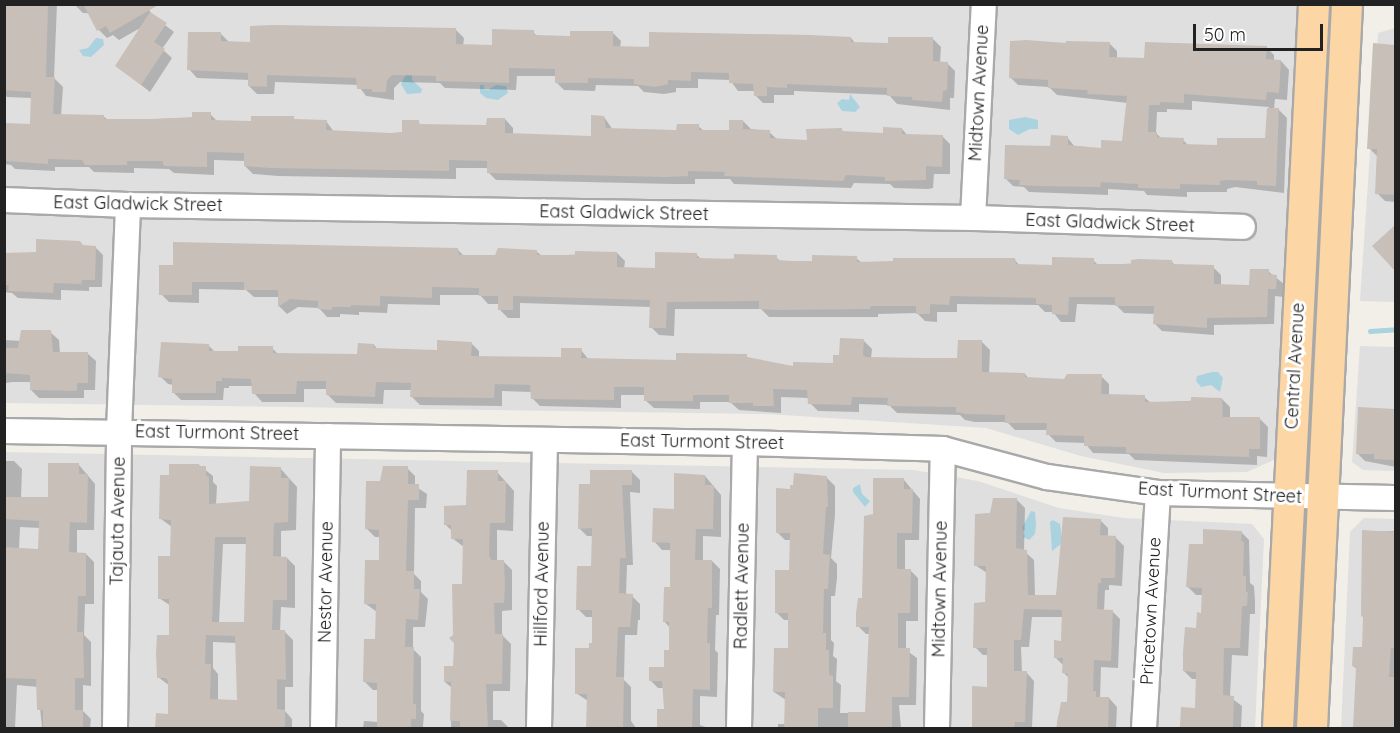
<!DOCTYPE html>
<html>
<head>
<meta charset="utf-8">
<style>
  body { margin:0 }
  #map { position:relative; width:1400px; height:733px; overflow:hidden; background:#f2efe9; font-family:Quicksand,sans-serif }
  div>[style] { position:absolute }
  .residential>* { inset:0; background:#e0dfdf }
  .water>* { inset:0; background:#aad3df }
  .shadow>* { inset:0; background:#0003 }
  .stream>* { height:5px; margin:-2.5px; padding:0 2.5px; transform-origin:2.5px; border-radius:2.5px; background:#aad3df }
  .building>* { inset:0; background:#c7bfb8 }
  .roads { filter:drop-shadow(2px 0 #a9a9a9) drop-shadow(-2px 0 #a9a9a9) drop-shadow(0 2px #a9a9a9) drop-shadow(0 -2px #a9a9a9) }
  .minor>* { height:24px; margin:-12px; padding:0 12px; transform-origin:12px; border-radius:12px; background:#fff }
  .major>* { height:30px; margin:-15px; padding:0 15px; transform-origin:15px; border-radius:15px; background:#fcd6a4 }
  span { translate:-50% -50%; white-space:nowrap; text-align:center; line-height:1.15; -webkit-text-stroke:6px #fff; paint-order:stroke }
  .street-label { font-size:18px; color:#222 }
  .frame { position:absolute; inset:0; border:6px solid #222; pointer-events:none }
  .scale { position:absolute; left:1193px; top:24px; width:130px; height:27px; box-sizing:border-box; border:3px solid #222; border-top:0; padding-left:8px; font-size:18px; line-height:21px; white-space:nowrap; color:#222; -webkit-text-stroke:4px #fff; paint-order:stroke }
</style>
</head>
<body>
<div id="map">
  <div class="residential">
    <div style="clip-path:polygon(5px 5px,1301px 5px,1276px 459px,1247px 472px,1164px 473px,1081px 456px,986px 428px,767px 414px,5px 403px)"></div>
    <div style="clip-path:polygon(1395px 28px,1395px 302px,1360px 301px,1378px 33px)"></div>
    <div style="clip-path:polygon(1360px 346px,1395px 347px,1395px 471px,1363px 470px,1352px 462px)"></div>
    <div style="clip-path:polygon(5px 452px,914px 470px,978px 481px,1059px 508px,1124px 518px,1252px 524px,1264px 539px,1255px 728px,5px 728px)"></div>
    <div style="clip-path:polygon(1364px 518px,1395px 519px,1395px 728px,1341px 728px,1350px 532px)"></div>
  </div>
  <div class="water">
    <div style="clip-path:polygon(96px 38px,103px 39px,104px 45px,91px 57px,83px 56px,79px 50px,88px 48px)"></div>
    <div style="clip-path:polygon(406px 74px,412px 75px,412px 80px,422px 89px,421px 93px,407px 94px,401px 84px)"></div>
    <div style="clip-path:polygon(480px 85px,484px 85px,484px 89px,488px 90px,496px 85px,506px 86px,508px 93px,498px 100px,486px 98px,480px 93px)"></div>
    <div style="clip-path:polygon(850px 94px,860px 107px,855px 112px,842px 111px,837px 103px,842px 99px,849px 100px)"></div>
    <div style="clip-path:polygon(1025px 117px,1038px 120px,1038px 129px,1030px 129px,1018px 135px,1009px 129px,1009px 120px)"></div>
    <div style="clip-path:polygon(1212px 372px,1218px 372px,1223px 378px,1220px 392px,1211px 385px,1201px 387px,1196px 381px,1197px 376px)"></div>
    <div style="clip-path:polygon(860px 484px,862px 494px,870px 501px,865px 507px,853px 492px,853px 488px)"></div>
    <div style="clip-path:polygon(1031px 511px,1035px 512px,1036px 524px,1035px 534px,1029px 540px,1023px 537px,1025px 532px,1022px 528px)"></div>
    <div style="clip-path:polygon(1053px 520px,1060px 524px,1062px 538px,1061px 544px,1052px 551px,1050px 522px)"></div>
  </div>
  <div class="shadow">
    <div style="clip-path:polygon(4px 4px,57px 4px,54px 78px,63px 87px,61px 116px,103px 116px,108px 120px,194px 118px,210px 114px,218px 122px,253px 123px,293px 118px,296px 121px,326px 121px,334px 132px,404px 134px,418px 122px,422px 126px,488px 127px,505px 119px,513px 128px,513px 135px,592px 138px,604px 117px,613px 130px,678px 131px,698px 126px,704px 131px,730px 132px,743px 121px,751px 129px,769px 132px,778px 140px,808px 141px,842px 130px,844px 133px,884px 135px,902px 129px,908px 136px,942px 136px,950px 144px,950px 174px,934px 174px,933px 188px,928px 189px,894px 188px,890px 184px,854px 183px,851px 188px,734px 184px,730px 179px,695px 179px,695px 184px,673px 184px,496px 180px,488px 172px,488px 168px,456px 168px,456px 179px,278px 176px,253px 174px,245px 166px,245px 161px,214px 160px,214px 175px,174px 173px,169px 169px,134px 168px,134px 173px,94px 172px,89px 167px,55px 167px,55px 171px,15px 169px,11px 165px,4px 164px,4px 124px,32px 125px,32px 98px,7px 97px,4px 94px)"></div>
    <div style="clip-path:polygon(78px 4px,146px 4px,152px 15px,174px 32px,162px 49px,172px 58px,150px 92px,117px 66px,142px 27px,119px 40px,113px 35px,107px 38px,99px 30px,95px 19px,103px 14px,83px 13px,76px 6px)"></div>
    <div style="clip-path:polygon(456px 30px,464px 38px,463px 46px,493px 46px,533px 32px,538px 37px,571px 37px,613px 33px,621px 41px,620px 48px,851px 38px,855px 43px,890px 44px,933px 39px,941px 47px,940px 63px,947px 63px,955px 71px,954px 98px,950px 98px,950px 110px,897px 104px,889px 95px,794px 91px,794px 95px,774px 95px,774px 103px,763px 103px,755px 95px,755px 91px,738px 91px,730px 80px,698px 79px,698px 88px,676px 88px,676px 92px,664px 94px,644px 92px,638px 86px,596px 85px,595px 91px,564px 90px,556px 82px,556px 76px,517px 76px,516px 90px,445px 88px,440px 83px,400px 82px,394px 88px,394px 100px,366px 96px,358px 85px,275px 82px,274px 94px,257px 94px,249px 86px,250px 80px,197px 78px,189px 69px,221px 34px,229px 42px,251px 43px)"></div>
    <div style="clip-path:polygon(evenodd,1109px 43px,1117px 51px,1117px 59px,1146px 60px,1266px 47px,1274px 55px,1274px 61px,1281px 61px,1289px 70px,1287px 100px,1275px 99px,1274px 110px,1279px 110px,1287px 118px,1284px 193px,1235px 187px,1227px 189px,1227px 192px,1187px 192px,1187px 197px,1147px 195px,1144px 191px,1108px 189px,1108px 195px,1029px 192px,1024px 187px,1013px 186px,1005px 178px,1067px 137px,1075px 147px,1102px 150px,1124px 143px,1128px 103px,1057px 95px,1049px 87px,1018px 85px,1010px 77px,1067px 45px,1109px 43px,1192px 101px,1269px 107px,1266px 139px,1218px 147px,1189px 146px,1183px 140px,1161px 138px,1156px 133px,1157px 112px,1167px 112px,1167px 109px,1192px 110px,1192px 101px)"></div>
    <div style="clip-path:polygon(1375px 45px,1396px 46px,1396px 202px,1385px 201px,1377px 193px,1377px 156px,1369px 148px)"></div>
    <div style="clip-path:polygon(1396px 227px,1396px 269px,1375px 246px)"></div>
    <div style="clip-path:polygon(84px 247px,95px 247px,103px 255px,102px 287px,89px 287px,89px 291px,61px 290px,61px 300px,18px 298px,12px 293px,4px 292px,4px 254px,37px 254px)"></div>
    <div style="clip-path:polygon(457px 249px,464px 256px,496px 257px,536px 251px,542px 256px,617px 253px,625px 261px,624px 269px,656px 270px,696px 254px,702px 260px,776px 257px,781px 262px,813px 263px,856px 258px,862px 263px,1014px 259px,1020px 266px,1054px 266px,1093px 260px,1098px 265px,1172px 262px,1176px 266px,1213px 267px,1221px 275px,1221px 285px,1251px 286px,1268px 271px,1284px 284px,1284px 297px,1275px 296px,1274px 324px,1214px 325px,1214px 335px,1162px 331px,1154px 323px,1155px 314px,1124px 313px,1116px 305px,1077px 304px,1075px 322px,1061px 322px,1053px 312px,1045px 312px,1038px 305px,957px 304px,957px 312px,937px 312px,937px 322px,925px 321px,917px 313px,878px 314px,878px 317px,769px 317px,761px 309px,675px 309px,674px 336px,659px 335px,651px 327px,651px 307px,520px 303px,520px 318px,508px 318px,500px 310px,500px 304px,488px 304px,480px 295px,440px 295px,440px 305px,388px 304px,387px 313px,359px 312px,359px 315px,340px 314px,340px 317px,327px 317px,319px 308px,298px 307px,287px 314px,279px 306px,280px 297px,254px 297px,246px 290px,199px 289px,199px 303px,169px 302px,161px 294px,161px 267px)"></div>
    <div style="clip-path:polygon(50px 332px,59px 340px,60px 353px,87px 353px,96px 361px,95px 390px,84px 390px,84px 398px,39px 398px,31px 390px,31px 382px,12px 382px,6px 383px,4px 397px,4px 340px,22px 341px)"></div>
    <div style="clip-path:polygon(864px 341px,872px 349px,871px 358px,959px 360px,982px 342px,990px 350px,989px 374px,1025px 374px,1029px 379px,1065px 380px,1101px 376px,1109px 384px,1109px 396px,1144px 397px,1151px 403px,1222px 399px,1230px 407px,1230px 419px,1260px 419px,1268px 427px,1267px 457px,1257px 456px,1257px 465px,1135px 460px,1129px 454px,1093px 453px,1085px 443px,1056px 442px,1048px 434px,1048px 430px,1015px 430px,1007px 422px,975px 422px,965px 420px,960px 415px,897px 413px,889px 405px,859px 404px,859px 412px,818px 411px,810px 403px,809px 398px,781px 397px,781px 413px,739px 410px,730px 402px,700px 402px,700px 409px,654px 408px,645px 400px,646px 395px,621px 395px,621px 408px,540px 406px,532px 398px,532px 392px,502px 391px,502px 406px,420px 405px,412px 397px,412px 390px,384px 390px,383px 404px,336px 403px,328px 395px,328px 389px,304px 389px,304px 402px,262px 402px,254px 393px,253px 386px,229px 386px,229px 388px,224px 388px,223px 400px,181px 400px,173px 392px,174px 385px,168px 384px,160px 376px,208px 345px,216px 353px,240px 353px,272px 348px,278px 354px,359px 356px,374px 345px,378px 350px,439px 351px,471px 343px,479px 351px,479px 358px,562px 359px,581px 350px,589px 360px,678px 361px,746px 356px,750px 359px,795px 367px,834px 364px)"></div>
    <div style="clip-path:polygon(1360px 408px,1396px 410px,1396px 467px,1365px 461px,1357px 453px)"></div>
    <div style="clip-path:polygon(evenodd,4px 461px,14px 461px,22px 469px,21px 499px,45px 500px,79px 465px,95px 484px,94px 530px,77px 530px,77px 554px,86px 554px,94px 562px,94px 604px,85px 604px,84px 635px,91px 642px,91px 686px,83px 685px,83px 711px,91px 719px,90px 728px,42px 728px,38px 687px,17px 685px,15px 728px,4px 728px,4px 461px,20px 527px,40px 528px,40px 550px,19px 549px,20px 527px)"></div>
    <div style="clip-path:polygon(evenodd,199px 465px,213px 476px,213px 482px,217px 486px,216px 505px,251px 503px,280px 468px,297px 487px,296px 530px,281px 531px,281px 558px,287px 558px,295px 566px,295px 608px,281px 607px,280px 632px,285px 632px,293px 640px,293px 687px,285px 687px,285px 711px,292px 719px,292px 728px,157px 728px,169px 715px,170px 686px,158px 677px,171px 637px,171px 606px,159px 598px,171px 558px,172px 527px,161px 519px,170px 477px,199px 465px,223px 544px,247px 544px,246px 623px,219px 623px,223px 544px,199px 465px,213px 642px,236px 643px,239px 701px,218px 701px,218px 674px,213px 668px,213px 642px)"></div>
    <div style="clip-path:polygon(407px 468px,415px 476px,415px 486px,427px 494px,426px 508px,415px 508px,414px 574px,421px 581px,421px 592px,428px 599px,425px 627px,413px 627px,413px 649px,421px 657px,421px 711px,424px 714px,423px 727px,363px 728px,364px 721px,379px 722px,379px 690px,373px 690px,365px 682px,377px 641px,377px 612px,366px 604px,380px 562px,381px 537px,375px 537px,367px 529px,381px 483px)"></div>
    <div style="clip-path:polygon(497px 472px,514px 491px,513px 531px,497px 530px,497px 562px,504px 562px,512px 570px,512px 610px,502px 611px,502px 635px,511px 644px,510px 691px,493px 691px,493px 720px,501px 720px,509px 728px,451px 728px,452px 688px,445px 682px,455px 667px,454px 636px,464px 586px,464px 547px,452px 538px,453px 532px,445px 524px,468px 506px)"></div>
    <div style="clip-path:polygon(632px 472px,640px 480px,640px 493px,630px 492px,633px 565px,627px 565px,626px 595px,632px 596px,640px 604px,640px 620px,638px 620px,637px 635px,625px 635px,624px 680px,631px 687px,631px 721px,636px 728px,587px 728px,588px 701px,576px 693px,593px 645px,593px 617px,586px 617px,578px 609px,593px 568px,593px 536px,587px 536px,579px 528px,591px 486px)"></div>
    <div style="clip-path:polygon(705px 476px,721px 495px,721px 537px,703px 536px,703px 561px,712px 561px,720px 569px,719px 615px,716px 615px,715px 650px,718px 653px,717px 697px,700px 696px,700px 725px,708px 728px,658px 728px,666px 711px,664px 688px,658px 688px,650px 680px,665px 669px,670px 651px,670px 628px,664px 621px,671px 589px,672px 550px,662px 550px,654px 541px)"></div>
    <div style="clip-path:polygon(826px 477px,835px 486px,835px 515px,831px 558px,837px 564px,837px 578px,835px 596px,831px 596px,831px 640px,834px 643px,833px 656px,837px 659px,836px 681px,841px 685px,840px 713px,867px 713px,870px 634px,866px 634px,858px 626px,874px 515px,904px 480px,920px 499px,919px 540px,905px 540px,905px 570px,910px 570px,918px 578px,918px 621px,906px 621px,906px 650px,917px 658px,916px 705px,899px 705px,901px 728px,778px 728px,778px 724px,786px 724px,786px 700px,774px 692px,789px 650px,790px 620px,784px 620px,776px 612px,791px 572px,792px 540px,785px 540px,777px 532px,792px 490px)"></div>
    <div style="clip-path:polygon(1017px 500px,1025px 508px,1024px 551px,1034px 560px,1035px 596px,1057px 597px,1100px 520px,1108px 528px,1108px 537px,1116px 538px,1124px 546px,1122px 586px,1109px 585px,1109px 590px,1105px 590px,1104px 611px,1112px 611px,1120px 619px,1118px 668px,1101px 667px,1100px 698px,1109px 698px,1117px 707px,1116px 728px,1057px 728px,1058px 716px,1062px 716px,1068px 703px,1069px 678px,1064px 673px,1064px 666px,1055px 657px,1063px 642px,1063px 617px,1032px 617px,1029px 647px,1021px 647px,1022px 672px,1026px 672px,1034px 681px,1032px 728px,973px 728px,988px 688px,988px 655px,983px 655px,975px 647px,986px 604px,987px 573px,975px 565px,991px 514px)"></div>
    <div style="clip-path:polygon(1396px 531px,1396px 728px,1354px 728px,1358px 670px,1353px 666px,1363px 649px,1364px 532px)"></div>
    <div style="clip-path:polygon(1241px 532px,1249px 540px,1250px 583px,1254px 586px,1255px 601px,1255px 614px,1250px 614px,1248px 656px,1232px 655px,1230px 697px,1242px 706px,1241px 728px,1182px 728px,1182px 709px,1197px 709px,1197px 679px,1192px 679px,1184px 671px,1203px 614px,1203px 595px,1196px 595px,1188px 587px,1204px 546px)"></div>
  </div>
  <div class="stream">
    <div style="left:1370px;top:331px;width:26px;rotate:-4deg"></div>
  </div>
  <div class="building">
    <div style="clip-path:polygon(4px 4px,48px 4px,46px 77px,55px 77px,53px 114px,104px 115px,104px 119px,156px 119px,192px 117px,192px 112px,211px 112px,211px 120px,251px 121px,251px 116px,294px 116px,294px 119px,327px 120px,326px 130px,391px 133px,402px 132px,402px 120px,419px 120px,419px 124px,486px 125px,487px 118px,505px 118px,505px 133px,591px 136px,591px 115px,604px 116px,606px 128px,676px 130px,677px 124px,699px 124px,699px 130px,729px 130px,729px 120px,743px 120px,743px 129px,770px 130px,770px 138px,807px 140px,806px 129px,842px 128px,842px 131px,883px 133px,883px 127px,902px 128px,902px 134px,943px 135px,942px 167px,926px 166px,926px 180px,885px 181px,885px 177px,846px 175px,843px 181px,724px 176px,725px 172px,688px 171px,688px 176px,664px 177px,487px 173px,487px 161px,449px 160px,449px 171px,269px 168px,244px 166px,244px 153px,207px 152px,207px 167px,164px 166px,162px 161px,127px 161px,127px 165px,85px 165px,82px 160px,48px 159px,48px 164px,6px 161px,4px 123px,30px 124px,31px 92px,4px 90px)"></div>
    <div style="clip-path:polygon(83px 4px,160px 4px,110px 33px,106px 26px,97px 31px)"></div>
    <div style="clip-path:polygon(150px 12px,167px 23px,154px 42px,165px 49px,141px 85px,115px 66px)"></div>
    <div style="clip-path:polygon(273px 25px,456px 28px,456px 44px,492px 45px,492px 29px,534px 30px,534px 35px,570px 36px,570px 31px,613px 31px,613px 46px,649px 47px,649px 32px,810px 35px,851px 37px,851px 42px,888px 43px,888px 37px,933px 37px,933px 61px,948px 62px,947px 90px,943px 91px,942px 102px,912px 100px,912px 97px,887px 96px,887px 88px,787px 84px,787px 88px,767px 87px,767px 96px,754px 96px,753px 84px,729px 83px,729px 73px,691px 72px,691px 81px,668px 80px,668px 84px,655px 87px,634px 84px,634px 79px,588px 78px,588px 83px,555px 83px,555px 69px,509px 68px,509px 83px,436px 81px,436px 76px,392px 75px,387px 80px,386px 92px,372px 92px,372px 89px,357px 89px,356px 78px,267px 75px,267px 87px,248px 86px,248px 73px,187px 70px,188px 32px,221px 32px,221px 41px,250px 42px,250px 26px)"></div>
    <div style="clip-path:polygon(1026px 40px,1066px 43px,1066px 41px,1110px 42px,1109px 57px,1144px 58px,1145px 42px,1267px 46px,1266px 59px,1281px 60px,1279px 93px,1267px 92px,1266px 100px,1184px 94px,1184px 103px,1160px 102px,1160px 105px,1149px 105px,1148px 132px,1157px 132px,1157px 137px,1184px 138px,1183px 144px,1217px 145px,1217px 138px,1265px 138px,1267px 108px,1279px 108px,1276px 186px,1257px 185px,1257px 181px,1226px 180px,1220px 181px,1220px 185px,1180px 184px,1180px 189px,1138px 188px,1138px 184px,1101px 182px,1100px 187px,1038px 186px,1019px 185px,1020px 180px,1004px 179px,1005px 145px,1050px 146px,1051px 135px,1068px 136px,1068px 145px,1101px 148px,1101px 140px,1122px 141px,1127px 96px,1087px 94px,1088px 90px,1048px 88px,1048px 80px,1009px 78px,1010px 41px)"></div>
    <div style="clip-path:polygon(1373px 43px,1395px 45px,1395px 195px,1375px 194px,1377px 149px,1367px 149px)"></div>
    <div style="clip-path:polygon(1395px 225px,1395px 271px,1372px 246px)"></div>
    <div style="clip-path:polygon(36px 239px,80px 241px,83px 245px,96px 246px,95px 280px,82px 280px,81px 284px,54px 283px,53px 293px,8px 291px,9px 285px,4px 285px,4px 253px,36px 252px)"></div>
    <div style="clip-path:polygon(173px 242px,458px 248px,459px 255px,495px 255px,498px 248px,537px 250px,537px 255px,575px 255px,575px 251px,617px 252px,617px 267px,655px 268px,655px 252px,697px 253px,697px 258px,734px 259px,734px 254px,777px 255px,777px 260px,792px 261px,812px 261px,812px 255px,857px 256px,857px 262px,893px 261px,893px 258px,1015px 258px,1016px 264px,1052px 265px,1052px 257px,1094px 258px,1094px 264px,1131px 264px,1131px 260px,1139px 259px,1172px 260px,1172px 264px,1214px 265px,1214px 284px,1249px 285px,1250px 269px,1269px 269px,1269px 274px,1277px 275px,1276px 289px,1268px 289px,1267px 317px,1207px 318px,1207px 328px,1153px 324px,1154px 306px,1115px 306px,1115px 297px,1069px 297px,1068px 315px,1052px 314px,1052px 305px,1036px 304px,1036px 298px,950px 296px,949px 305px,930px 304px,930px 314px,916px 314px,916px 306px,871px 306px,870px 309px,776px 310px,759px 309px,759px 301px,667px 302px,666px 328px,649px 328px,650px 300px,513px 296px,513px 310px,498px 310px,498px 296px,479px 296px,479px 288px,432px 287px,432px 298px,380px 296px,380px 306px,351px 305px,351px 307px,332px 307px,332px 310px,318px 309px,318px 301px,290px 299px,278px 307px,278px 290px,244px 290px,244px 282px,192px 282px,192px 295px,159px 295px,159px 265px,173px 265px)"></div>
    <div style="clip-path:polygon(21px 330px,51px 330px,53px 352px,88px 352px,88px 383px,77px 383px,77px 391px,30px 390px,30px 375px,4px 373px,4px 348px,18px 348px)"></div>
    <div style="clip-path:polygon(840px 338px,864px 339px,863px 355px,866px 357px,924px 358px,957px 358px,958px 340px,982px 340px,982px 372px,1025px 373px,1025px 377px,1064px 379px,1067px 374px,1102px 374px,1101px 394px,1145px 395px,1145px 402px,1191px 401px,1191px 397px,1222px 398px,1223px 417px,1260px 417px,1260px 449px,1249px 449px,1249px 457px,1126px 453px,1126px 447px,1084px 446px,1084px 436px,1046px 435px,1047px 423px,1005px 423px,1005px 415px,966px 414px,956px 412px,956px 407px,887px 406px,888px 398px,852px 397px,851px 405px,808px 404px,807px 390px,773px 389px,774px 406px,753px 406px,753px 403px,729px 403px,729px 395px,693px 395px,693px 401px,644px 401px,644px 387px,614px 387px,614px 400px,531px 399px,530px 385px,495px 384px,494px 398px,410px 397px,411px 383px,376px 382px,375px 397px,326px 395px,326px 381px,297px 381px,296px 394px,252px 394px,251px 379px,222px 378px,222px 381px,216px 381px,216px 393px,172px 393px,172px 379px,158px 377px,161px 342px,209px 344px,209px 351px,238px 351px,238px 346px,273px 346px,273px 353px,357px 354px,358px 343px,374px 344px,374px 348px,437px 350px,437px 340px,472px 342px,471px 356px,561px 357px,561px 348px,582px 348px,581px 358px,676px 360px,676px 353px,747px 354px,747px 357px,793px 366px,793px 362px,833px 363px,833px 355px,839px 355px)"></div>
    <div style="clip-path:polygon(1358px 407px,1395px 409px,1395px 460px,1374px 459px,1374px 454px,1356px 454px)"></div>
    <div style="clip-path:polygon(48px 463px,79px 463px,79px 474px,88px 474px,87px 523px,70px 522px,69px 552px,86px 553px,86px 596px,78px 596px,77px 632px,83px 632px,84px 678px,75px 678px,75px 710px,83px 710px,83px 729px,43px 729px,43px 710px,37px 710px,36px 679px,4px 678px,4px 547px,38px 549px,39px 521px,4px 519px,4px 497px,48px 497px)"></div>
    <div style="clip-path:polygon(evenodd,169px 464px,199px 464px,199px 466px,206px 466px,206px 476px,209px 477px,209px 504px,249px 501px,250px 466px,281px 467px,281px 478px,289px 478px,288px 522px,274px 523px,273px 556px,287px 557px,287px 600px,273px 600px,272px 630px,285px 630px,286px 680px,277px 679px,277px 709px,285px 710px,285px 729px,155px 729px,156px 713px,168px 714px,168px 681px,166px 678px,157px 678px,156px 653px,157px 635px,169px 635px,169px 599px,158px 599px,158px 556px,170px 556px,171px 520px,159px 519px,160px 475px,169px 475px,169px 464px,215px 537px,246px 537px,244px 622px,212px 622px,215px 537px,169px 464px,206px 635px,235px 636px,237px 700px,210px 699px,211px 664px,205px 664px,206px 635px)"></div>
    <div style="clip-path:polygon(383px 466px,408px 466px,408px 484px,419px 484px,419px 500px,408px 500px,406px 571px,414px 571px,414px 589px,420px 589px,418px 620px,406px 619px,405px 647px,414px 647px,413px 704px,416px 704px,416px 719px,411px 719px,411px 729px,377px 729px,377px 683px,363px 682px,364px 639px,375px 639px,376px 604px,364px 604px,365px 560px,379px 560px,379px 530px,365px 529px,366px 481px,380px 481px)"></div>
    <div style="clip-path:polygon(467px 470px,498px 470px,498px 481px,506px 481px,505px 523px,490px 523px,489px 555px,491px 560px,504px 560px,505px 586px,504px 603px,494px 603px,495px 634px,503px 634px,502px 684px,486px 684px,488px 729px,460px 729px,460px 721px,450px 721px,451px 682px,444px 682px,444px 666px,453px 666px,454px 643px,449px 638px,453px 635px,452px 584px,462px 584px,463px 539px,451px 539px,451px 525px,444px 525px,444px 506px,466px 505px)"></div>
    <div style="clip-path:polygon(590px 470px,632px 470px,632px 485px,622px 485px,626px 558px,620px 558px,619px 593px,633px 594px,630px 627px,618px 627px,616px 677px,624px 677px,623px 729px,586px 729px,587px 694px,575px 694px,575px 648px,589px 648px,589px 643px,592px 643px,592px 610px,576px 610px,577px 566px,591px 566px,592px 528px,578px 529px,579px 484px,590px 484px)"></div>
    <div style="clip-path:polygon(674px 473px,705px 475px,705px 485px,714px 485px,713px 529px,696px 529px,695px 560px,712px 560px,712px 608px,708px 608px,707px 643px,710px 643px,710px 690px,693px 689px,692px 729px,657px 729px,657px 709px,664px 709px,662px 681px,649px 681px,649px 667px,664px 667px,664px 650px,669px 650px,669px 622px,663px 622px,664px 587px,670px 587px,670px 543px,652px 542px,653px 508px,674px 509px)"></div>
    <div style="clip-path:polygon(794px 473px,827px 476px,828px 507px,826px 507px,823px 554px,830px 555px,829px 569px,828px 589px,824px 589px,823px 633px,826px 633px,826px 650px,829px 650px,829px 675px,833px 676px,833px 708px,818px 708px,818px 729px,784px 729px,785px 692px,773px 692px,774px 648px,788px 648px,788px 613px,775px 613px,775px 570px,789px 570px,790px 533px,776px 533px,776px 488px,790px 489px,790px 485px,793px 485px)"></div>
    <div style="clip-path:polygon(873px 478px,904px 478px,904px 489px,913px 489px,912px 533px,897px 533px,897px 569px,911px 569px,910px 613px,898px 613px,898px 648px,910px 648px,909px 697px,892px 697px,892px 729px,848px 729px,848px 712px,865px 712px,869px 627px,856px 627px,856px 613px,858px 598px,862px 598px,864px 516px,873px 514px)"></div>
    <div style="clip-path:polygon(993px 498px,1017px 498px,1016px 548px,1027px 550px,1028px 595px,1056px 595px,1063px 517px,1101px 519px,1100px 535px,1116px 536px,1115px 578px,1101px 578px,1101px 583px,1098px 583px,1097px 609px,1113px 610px,1111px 661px,1094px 660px,1093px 691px,1096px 691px,1096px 697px,1109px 697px,1108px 729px,1056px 729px,1061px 702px,1067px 702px,1068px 674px,1062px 673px,1063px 658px,1054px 658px,1054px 640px,1061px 641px,1062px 610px,1024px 609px,1021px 640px,1014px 640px,1014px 671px,1027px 671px,1025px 722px,1015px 722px,1014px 729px,972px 729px,972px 686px,987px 687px,987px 648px,973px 648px,974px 603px,985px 602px,986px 566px,974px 566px,975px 514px,990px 513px)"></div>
    <div style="clip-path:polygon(1203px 529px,1242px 531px,1241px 541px,1244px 542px,1243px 576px,1246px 576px,1246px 592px,1248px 592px,1247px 606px,1242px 606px,1240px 648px,1224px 648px,1223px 695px,1234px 696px,1233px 727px,1180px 727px,1181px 707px,1195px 708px,1196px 672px,1183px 671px,1183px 652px,1185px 627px,1196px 628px,1197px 612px,1201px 613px,1202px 588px,1186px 587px,1189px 544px,1203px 544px)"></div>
    <div style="clip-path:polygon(1362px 530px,1395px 532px,1395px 648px,1391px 648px,1389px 677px,1395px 677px,1395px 729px,1353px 729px,1356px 667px,1352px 666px,1353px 647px,1362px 647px,1363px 617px,1361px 616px)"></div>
  </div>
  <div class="roads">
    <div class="minor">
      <div style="left:4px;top:200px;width:124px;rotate:2.3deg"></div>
      <div style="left:128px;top:205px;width:845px;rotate:0.88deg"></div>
      <div style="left:973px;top:218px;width:270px;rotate:1.9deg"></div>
      <div style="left:973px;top:218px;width:214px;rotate:-87.1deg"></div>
      <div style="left:4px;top:431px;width:741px;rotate:0.93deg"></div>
      <div style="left:745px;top:443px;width:198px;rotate:1.7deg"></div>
      <div style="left:943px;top:449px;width:108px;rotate:15.1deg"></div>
      <div style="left:1047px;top:477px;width:112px;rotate:8.2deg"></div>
      <div style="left:1158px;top:493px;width:238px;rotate:1.2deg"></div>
      <div style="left:115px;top:728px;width:297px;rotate:-89.2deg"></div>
      <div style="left:119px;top:431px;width:226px;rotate:-87.7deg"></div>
      <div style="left:323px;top:728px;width:292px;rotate:-89deg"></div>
      <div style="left:539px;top:728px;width:288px;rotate:-88.8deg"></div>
      <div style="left:739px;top:728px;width:285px;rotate:-88.8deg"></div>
      <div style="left:937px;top:728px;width:279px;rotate:-88.8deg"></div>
      <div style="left:1144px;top:728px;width:235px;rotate:-86.6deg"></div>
    </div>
    <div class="major">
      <div style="left:1278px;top:728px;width:725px;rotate:-87.15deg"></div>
      <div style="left:1312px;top:728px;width:725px;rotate:-87.23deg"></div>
    </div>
  </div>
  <div class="street-label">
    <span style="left:979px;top:93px;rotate:-87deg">Midtown Avenue</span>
    <span style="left:138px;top:204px;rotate:1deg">East Gladwick Street</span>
    <span style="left:624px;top:213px;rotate:1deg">East Gladwick Street</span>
    <span style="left:1110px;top:223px;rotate:2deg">East Gladwick Street</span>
    <span style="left:1295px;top:366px;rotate:-87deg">Central Avenue</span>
    <span style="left:217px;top:433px;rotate:1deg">East Turmont Street</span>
    <span style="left:702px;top:442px;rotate:1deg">East Turmont Street</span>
    <span style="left:1220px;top:493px;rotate:3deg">East Turmont Street</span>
    <span style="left:118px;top:521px;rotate:-89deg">Tajauta Avenue</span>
    <span style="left:326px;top:582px;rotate:-89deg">Nestor Avenue</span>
    <span style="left:542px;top:584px;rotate:-89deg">Hillford Avenue</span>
    <span style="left:742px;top:586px;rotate:-89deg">Radlett Avenue</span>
    <span style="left:940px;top:589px;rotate:-89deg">Midtown Avenue</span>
    <span style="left:1151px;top:611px;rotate:-87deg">Pricetown Avenue</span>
  </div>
  <div class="frame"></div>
  <div class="scale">50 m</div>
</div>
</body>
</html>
